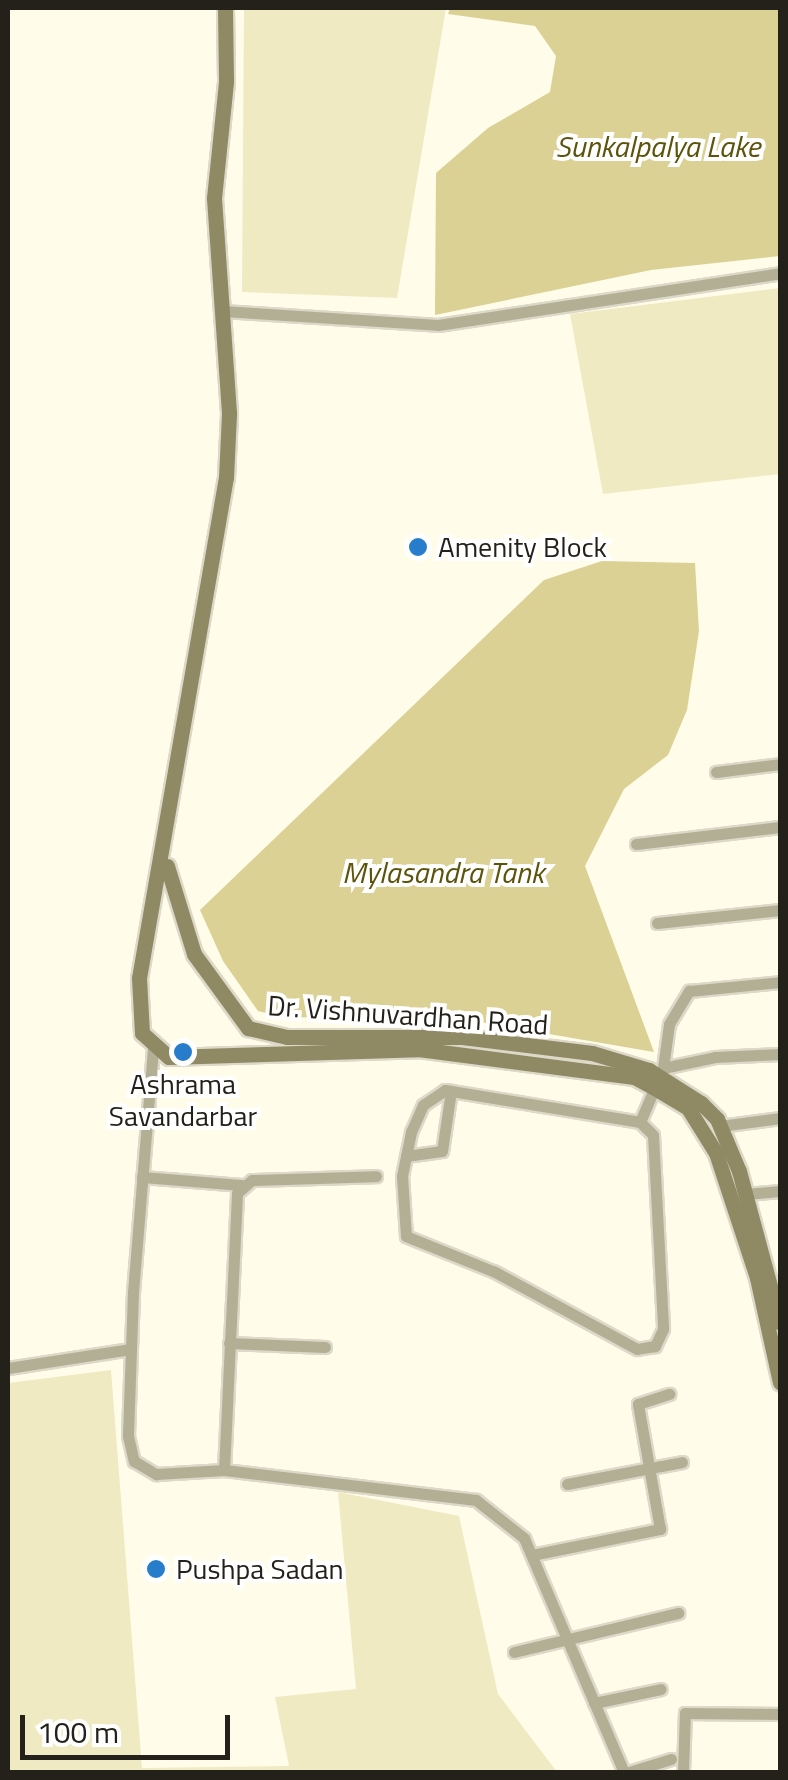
<!DOCTYPE html>
<html>
<head>
<meta charset="utf-8">
<style>
  body { margin:0 }
  #map { position:relative; width:788px; height:1780px; overflow:hidden; background:#fffcea; font-family:"Titillium Web",sans-serif }
  div>[style] { position:absolute }
  .green>* { inset:0; background:#f0eac2 }
  .water>* { inset:0; background:#dbd195 }
  .roads { filter:drop-shadow(2px 0 #dcd9c9) drop-shadow(-2px 0 #dcd9c9) drop-shadow(0 2px #dcd9c9) drop-shadow(0 -2px #dcd9c9) }
  .minor>* { height:11px; margin:-5.5px; padding:0 5.5px; transform-origin:5.5px; border-radius:5.5px; background:#b2af95 }
  .secondary>* { height:15px; margin:-7.5px; padding:0 7.5px; transform-origin:7.5px; border-radius:7.5px; background:#8f8964 }
  .dots>* { width:28px; height:28px; translate:-50% -50%; box-sizing:border-box; border:5px solid #fff; border-radius:50% }
  span { translate:-50% -50%; white-space:nowrap; text-align:center; line-height:1.15; -webkit-text-stroke:8px #fff; paint-order:stroke }
  .poi-label { font-size:28px; color:#232119 }
  .left { translate:0 -50%; text-align:left }
  .street-label { font-size:28px; color:#232119 }
  .water-label { font-size:30px; color:#5e530b; font-style:italic }
  .frame { position:absolute; inset:0; border:10px solid #232119; pointer-events:none }
  .scale { position:absolute; left:20px; top:1715px; width:210px; height:45px; box-sizing:border-box; border:5px solid #232119; border-top:0; padding-left:12px; font-size:30px; line-height:35px; white-space:nowrap; color:#232119; -webkit-text-stroke:8px #fff; paint-order:stroke }
</style>
</head>
<body>
<div id="map">
  <div class="green">
    <div style="clip-path:polygon(244px 8px,446px 8px,397px 298px,242px 292px)"></div>
    <div style="clip-path:polygon(780px 288px,780px 474px,603px 494px,570px 314px)"></div>
    <div style="clip-path:polygon(111px 1370px,142px 1768px,289px 1766px,275px 1697px,356px 1689px,338px 1492px,459px 1516px,498px 1694px,557px 1772px,8px 1772px,8px 1383px)"></div>
  </div>
  <div class="water">
    <div style="clip-path:polygon(450px 8px,780px 8px,780px 256px,651px 270px,435px 315px,436px 173px,488px 128px,550px 92px,556px 56px,535px 26px,448px 14px)"></div>
    <div style="clip-path:polygon(602px 561px,695px 563px,699px 631px,687px 710px,668px 755px,624px 789px,585px 866px,654px 1052px,427px 1013px,286px 1018px,258px 1011px,223px 961px,200px 910px,544px 580px)"></div>
  </div>
  <div class="roads">
    <div class="minor">
      <div style="left:223px;top:311px;width:215px;rotate:3.7deg"></div>
      <div style="left:438px;top:325px;width:346px;rotate:-8.6deg"></div>
      <div style="left:716px;top:772px;width:64px;rotate:-7.1deg"></div>
      <div style="left:636px;top:844px;width:145px;rotate:-6.7deg"></div>
      <div style="left:657px;top:923px;width:124px;rotate:-6deg"></div>
      <div style="left:153px;top:1049px;width:244px;rotate:94.7deg"></div>
      <div style="left:133px;top:1292px;width:144px;rotate:92deg"></div>
      <div style="left:128px;top:1436px;width:26px;rotate:77deg"></div>
      <div style="left:134px;top:1461px;width:26px;rotate:31deg"></div>
      <div style="left:156px;top:1474px;width:68px;rotate:-3.4deg"></div>
      <div style="left:224px;top:1470px;width:254px;rotate:6.8deg"></div>
      <div style="left:476px;top:1500px;width:61px;rotate:38.4deg"></div>
      <div style="left:524px;top:1538px;width:254px;rotate:66.9deg"></div>
      <div style="left:663px;top:1068px;width:44px;rotate:-82.2deg"></div>
      <div style="left:669px;top:1024px;width:39px;rotate:-59deg"></div>
      <div style="left:689px;top:991px;width:91px;rotate:-5.6deg"></div>
      <div style="left:445px;top:1090px;width:198px;rotate:9.3deg"></div>
      <div style="left:640px;top:1122px;width:18px;rotate:45deg"></div>
      <div style="left:653px;top:1135px;width:194px;rotate:87deg"></div>
      <div style="left:663px;top:1329px;width:19px;rotate:115deg"></div>
      <div style="left:655px;top:1346px;width:18px;rotate:171deg"></div>
      <div style="left:637px;top:1349px;width:162px;rotate:-151.5deg"></div>
      <div style="left:495px;top:1272px;width:96px;rotate:-158deg"></div>
      <div style="left:406px;top:1236px;width:60px;rotate:-93.8deg"></div>
      <div style="left:402px;top:1176px;width:45px;rotate:-78.4deg"></div>
      <div style="left:411px;top:1132px;width:30px;rotate:-66deg"></div>
      <div style="left:423px;top:1105px;width:27px;rotate:-34deg"></div>
      <div style="left:640px;top:1122px;width:59px;rotate:-66.9deg"></div>
      <div style="left:663px;top:1068px;width:53px;rotate:-11.9deg"></div>
      <div style="left:715px;top:1057px;width:65px;rotate:-2.6deg"></div>
      <div style="left:720px;top:1126px;width:61px;rotate:-7.6deg"></div>
      <div style="left:406px;top:1156px;width:36px;rotate:-8deg"></div>
      <div style="left:442px;top:1151px;width:61px;rotate:-81.5deg"></div>
      <div style="left:142px;top:1177px;width:100px;rotate:4.6deg"></div>
      <div style="left:746px;top:1194px;width:34px;rotate:-5deg"></div>
      <div style="left:229px;top:1343px;width:96px;rotate:2.4deg"></div>
      <div style="left:8px;top:1368px;width:124px;rotate:-8.8deg"></div>
      <div style="left:224px;top:1470px;width:277px;rotate:-87.3deg"></div>
      <div style="left:237px;top:1193px;width:20px;rotate:-41deg"></div>
      <div style="left:252px;top:1180px;width:124px;rotate:-1.8deg"></div>
      <div style="left:567px;top:1484px;width:117px;rotate:-10.8deg"></div>
      <div style="left:532px;top:1555px;width:131px;rotate:-11.5deg"></div>
      <div style="left:660px;top:1529px;width:127px;rotate:-100deg"></div>
      <div style="left:638px;top:1404px;width:33px;rotate:-18deg"></div>
      <div style="left:514px;top:1652px;width:169px;rotate:-13.4deg"></div>
      <div style="left:594px;top:1703px;width:68px;rotate:-11.8deg"></div>
      <div style="left:629px;top:1772px;width:44px;rotate:-17.2deg"></div>
      <div style="left:683px;top:1772px;width:59px;rotate:-88.1deg"></div>
      <div style="left:685px;top:1713px;width:95px;rotate:0.6deg"></div>
    </div>
    <div class="secondary">
      <div style="left:225px;top:8px;width:74px;rotate:89.2deg"></div>
      <div style="left:226px;top:82px;width:117px;rotate:95.9deg"></div>
      <div style="left:214px;top:198px;width:217px;rotate:86deg"></div>
      <div style="left:229px;top:414px;width:63px;rotate:92.7deg"></div>
      <div style="left:226px;top:477px;width:508px;rotate:99.85deg"></div>
      <div style="left:139px;top:978px;width:55px;rotate:86.9deg"></div>
      <div style="left:142px;top:1033px;width:36px;rotate:42deg"></div>
      <div style="left:169px;top:1057px;width:249px;rotate:-1.8deg"></div>
      <div style="left:418px;top:1049px;width:218px;rotate:7.4deg"></div>
      <div style="left:634px;top:1077px;width:21px;rotate:28deg"></div>
      <div style="left:653px;top:1087px;width:41px;rotate:31deg"></div>
      <div style="left:688px;top:1108px;width:53px;rotate:58.1deg"></div>
      <div style="left:716px;top:1153px;width:132px;rotate:71.8deg"></div>
      <div style="left:757px;top:1278px;width:107px;rotate:77.6deg"></div>
      <div style="left:167px;top:866px;width:92px;rotate:72.9deg"></div>
      <div style="left:194px;top:954px;width:92px;rotate:53.9deg"></div>
      <div style="left:248px;top:1028px;width:40px;rotate:13deg"></div>
      <div style="left:287px;top:1037px;width:175px"></div>
      <div style="left:462px;top:1037px;width:131px;rotate:7deg"></div>
      <div style="left:592px;top:1053px;width:59px;rotate:16.6deg"></div>
      <div style="left:649px;top:1070px;width:62px;rotate:32.4deg"></div>
      <div style="left:701px;top:1103px;width:23px;rotate:45deg"></div>
      <div style="left:717px;top:1119px;width:56px;rotate:67.1deg"></div>
      <div style="left:739px;top:1171px;width:157px;rotate:74.9deg"></div>
    </div>
  </div>
  <div class="dots">
    <div style="left:418px;top:547px;background:#277dcb"></div>
    <div style="left:183px;top:1052px;background:#277dcb"></div>
    <div style="left:156px;top:1569px;background:#277dcb"></div>
  </div>
  <div class="poi-label">
    <span class="left" style="left:438px;top:547px">Amenity Block</span>
    <span style="left:183px;top:1100px">Ashrama<br>Savandarbar</span>
    <span class="left" style="left:176px;top:1569px">Pushpa Sadan</span>
  </div>
  <div class="street-label">
    <span style="left:408px;top:1015px;rotate:4deg">Dr. Vishnuvardhan Road</span>
  </div>
  <div class="water-label">
    <span style="left:658px;top:146px">Sunkalpalya Lake</span>
    <span style="left:443px;top:872px">Mylasandra Tank</span>
  </div>
  <div class="frame"></div>
  <div class="scale">100 m</div>
</div>
</body>
</html>
